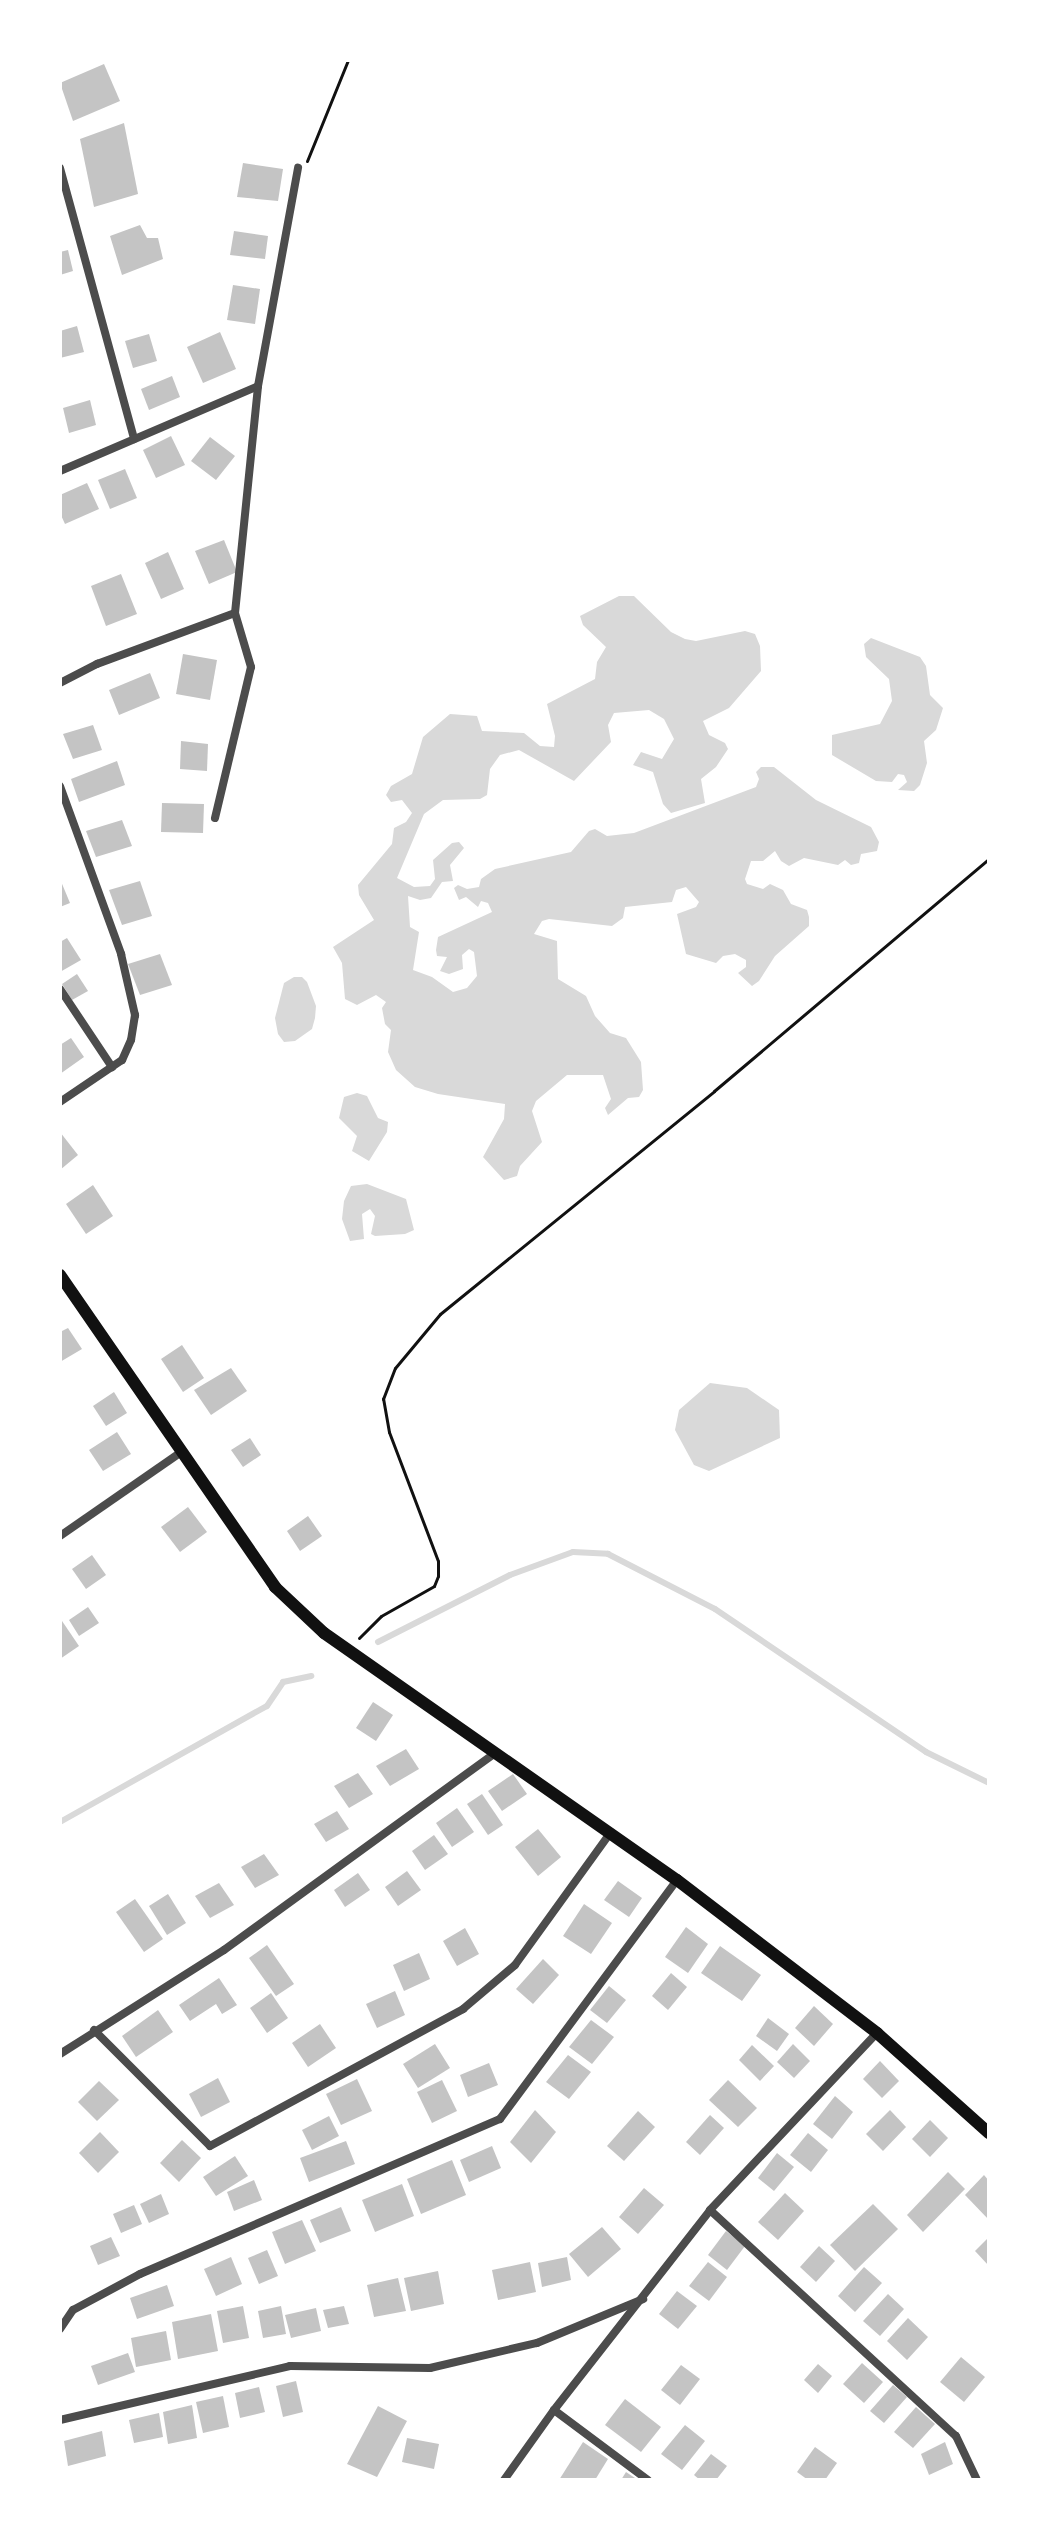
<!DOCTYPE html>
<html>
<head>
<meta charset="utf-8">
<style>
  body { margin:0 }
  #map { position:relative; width:1049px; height:2540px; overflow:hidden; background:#fff; font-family:"Exo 2",sans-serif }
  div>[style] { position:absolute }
  .water>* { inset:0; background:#d9d9d9 }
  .stream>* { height:6px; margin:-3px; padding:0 3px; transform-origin:3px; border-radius:3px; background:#d9d9d9 }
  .building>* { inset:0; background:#c4c4c4 }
  .path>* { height:3px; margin:-1.5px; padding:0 1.5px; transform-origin:1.5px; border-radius:1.5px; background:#111 }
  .minor>* { height:8px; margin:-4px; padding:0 4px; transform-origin:4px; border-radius:4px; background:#4c4c4c }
  .secondary>* { height:12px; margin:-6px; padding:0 6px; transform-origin:6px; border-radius:6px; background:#111 }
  span { translate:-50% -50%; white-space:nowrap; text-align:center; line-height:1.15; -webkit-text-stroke:6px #fff; paint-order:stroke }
  .frame { position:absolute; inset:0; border:62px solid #fff; pointer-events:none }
</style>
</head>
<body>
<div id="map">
  <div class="water">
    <div style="clip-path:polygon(619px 596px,634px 596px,671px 632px,685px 639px,696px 641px,745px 631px,755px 634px,760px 646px,761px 671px,729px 708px,703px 721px,709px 735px,725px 743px,728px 749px,716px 767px,701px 779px,705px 803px,671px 813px,663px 804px,653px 772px,633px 765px,641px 752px,662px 759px,674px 739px,664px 719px,649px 710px,614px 713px,608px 725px,611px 742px,574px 781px,519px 750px,500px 755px,490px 769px,487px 795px,480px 799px,443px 800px,424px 814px,397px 878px,414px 887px,430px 886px,435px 879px,433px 860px,452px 843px,459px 842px,464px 848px,450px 865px,453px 881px,442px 882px,431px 898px,420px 900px,408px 896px,410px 927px,419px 932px,413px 970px,432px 977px,453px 992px,467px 988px,477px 976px,474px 952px,469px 949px,462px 955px,463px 969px,449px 974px,440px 971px,447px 957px,437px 956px,436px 950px,438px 937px,492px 912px,488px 903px,481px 901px,478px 907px,466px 897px,459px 900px,454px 888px,458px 885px,467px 889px,479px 887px,481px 879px,495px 869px,571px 852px,589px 831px,595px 829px,607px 836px,634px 833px,756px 787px,759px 779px,756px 772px,761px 767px,774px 767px,816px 800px,871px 827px,879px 842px,877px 851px,861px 854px,859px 863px,851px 865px,845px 860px,838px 865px,804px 858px,789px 866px,781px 861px,775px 851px,763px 861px,751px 861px,745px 879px,747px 884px,763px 889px,770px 884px,783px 890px,791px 904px,807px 910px,809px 917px,809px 926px,775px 956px,759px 981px,752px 986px,738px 973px,746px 967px,746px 960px,735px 954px,723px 956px,716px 963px,686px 954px,677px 914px,696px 907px,699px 902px,686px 887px,676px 890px,672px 902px,625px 907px,623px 918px,612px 926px,549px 919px,542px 921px,534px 934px,557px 941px,558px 979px,586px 996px,595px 1016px,610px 1033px,626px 1038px,641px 1062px,643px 1090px,639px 1097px,628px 1098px,608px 1115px,605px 1108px,611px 1099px,603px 1075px,567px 1075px,536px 1101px,532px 1111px,542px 1142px,520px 1166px,517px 1176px,504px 1180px,483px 1157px,504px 1119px,505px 1104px,438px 1094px,415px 1087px,396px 1070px,388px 1052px,391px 1030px,385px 1024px,382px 1008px,386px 1002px,376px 995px,357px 1005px,345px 999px,342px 963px,333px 947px,374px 920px,359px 895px,358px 885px,392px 844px,394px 828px,406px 822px,412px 813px,402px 800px,391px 802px,386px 795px,391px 786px,412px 774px,423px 737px,450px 714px,477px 716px,482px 731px,524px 733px,540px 746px,554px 747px,555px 736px,547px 704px,595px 679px,597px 662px,606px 647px,583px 625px,580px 616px)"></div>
    <div style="clip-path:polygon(871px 638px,920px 657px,926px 666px,930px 695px,943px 708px,936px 730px,924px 741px,927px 763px,920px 785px,914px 791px,898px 790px,907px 782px,904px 775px,898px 774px,892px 782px,876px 781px,832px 755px,832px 735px,880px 724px,892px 701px,889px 679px,866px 657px,864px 644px)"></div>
    <div style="clip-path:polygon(294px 977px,302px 977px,307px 982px,316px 1006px,315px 1018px,312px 1029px,295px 1041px,284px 1042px,278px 1034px,275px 1018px,284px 983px)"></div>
    <div style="clip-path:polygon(357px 1093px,367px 1096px,378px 1118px,388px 1122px,387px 1132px,369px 1161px,352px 1151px,357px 1136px,339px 1118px,344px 1097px)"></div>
    <div style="clip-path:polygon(367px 1184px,406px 1199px,414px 1230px,405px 1234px,375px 1236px,371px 1234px,375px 1216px,370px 1209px,362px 1214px,364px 1239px,350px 1241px,342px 1219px,344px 1201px,351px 1186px)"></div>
    <div style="clip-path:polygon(710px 1383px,747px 1388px,779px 1410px,780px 1438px,709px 1471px,694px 1465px,675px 1430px,679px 1410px)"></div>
  </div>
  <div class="stream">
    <div style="left:378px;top:1642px;width:148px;rotate:-26.9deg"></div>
    <div style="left:510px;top:1575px;width:67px;rotate:-20.1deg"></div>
    <div style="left:573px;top:1552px;width:35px;rotate:3deg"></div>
    <div style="left:608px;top:1554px;width:120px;rotate:27.2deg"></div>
    <div style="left:715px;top:1609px;width:255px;rotate:34.1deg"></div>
    <div style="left:926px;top:1752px;width:70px;rotate:26.2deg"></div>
    <div style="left:60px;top:1822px;width:237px;rotate:-29.3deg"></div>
    <div style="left:267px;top:1706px;width:29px;rotate:-56deg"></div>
    <div style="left:283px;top:1682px;width:29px;rotate:-12deg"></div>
  </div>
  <div class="building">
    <div style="clip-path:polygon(104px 64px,120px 101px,73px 121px,60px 83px)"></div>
    <div style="clip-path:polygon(124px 123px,138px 194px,94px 207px,80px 139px)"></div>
    <div style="clip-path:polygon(243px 163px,283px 169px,278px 201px,237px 197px)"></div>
    <div style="clip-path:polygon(140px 225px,147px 238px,158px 238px,163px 259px,122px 275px,110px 236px)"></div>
    <div style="clip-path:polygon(234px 231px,268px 236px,265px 259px,230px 255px)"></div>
    <div style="clip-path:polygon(68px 250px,73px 271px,60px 275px,60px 252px)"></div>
    <div style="clip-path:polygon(233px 285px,260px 289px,255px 324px,227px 320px)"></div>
    <div style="clip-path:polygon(77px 326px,84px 352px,60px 358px,60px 331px)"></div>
    <div style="clip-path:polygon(220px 332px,236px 369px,203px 383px,187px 347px)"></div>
    <div style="clip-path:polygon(149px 334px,157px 361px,133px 368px,125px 341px)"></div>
    <div style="clip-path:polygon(172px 376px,180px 397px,149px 410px,141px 389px)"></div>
    <div style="clip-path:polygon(90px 400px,96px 425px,69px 433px,63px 408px)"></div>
    <div style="clip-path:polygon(171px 436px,185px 465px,156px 478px,143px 450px)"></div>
    <div style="clip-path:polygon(210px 437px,235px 456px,216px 480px,191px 461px)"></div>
    <div style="clip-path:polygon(125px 469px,137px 498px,110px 509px,98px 480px)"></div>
    <div style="clip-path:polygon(87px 483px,99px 509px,65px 524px,60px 513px,60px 495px)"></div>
    <div style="clip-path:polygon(224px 540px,237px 572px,209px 584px,195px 551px)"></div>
    <div style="clip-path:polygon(168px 552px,184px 589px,161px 599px,145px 563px)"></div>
    <div style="clip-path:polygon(121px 574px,137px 614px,106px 626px,91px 586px)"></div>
    <div style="clip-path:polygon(183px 654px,217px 660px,210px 700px,176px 694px)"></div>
    <div style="clip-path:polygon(150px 673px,160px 698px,119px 715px,109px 690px)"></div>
    <div style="clip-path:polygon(93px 725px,102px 750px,73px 759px,63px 734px)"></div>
    <div style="clip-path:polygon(181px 741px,208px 744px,207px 771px,180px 769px)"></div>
    <div style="clip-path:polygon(117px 761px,125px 785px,79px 802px,71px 779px)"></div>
    <div style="clip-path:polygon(162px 803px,204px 804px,203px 833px,161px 832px)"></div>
    <div style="clip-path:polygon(122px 820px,132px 846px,96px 857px,86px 831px)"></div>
    <div style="clip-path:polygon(60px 879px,70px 903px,60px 907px)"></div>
    <div style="clip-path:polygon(140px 881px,152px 916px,122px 925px,109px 890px)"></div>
    <div style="clip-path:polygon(67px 938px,81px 960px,60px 972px,60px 942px)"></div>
    <div style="clip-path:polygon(160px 954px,172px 985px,140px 995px,128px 964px)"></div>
    <div style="clip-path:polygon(77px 974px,88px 991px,72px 1000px,62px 984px)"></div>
    <div style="clip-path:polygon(71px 1038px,84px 1057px,60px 1074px,60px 1045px)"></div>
    <div style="clip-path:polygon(60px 1132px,78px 1155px,60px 1170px)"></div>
    <div style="clip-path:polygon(93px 1185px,113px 1216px,86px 1234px,66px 1204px)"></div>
    <div style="clip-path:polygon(68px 1328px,82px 1349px,60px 1362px,60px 1332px)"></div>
    <div style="clip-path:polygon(182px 1345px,204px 1378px,183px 1392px,161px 1359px)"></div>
    <div style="clip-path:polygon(231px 1368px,247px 1391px,211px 1415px,194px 1390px)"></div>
    <div style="clip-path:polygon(114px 1392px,127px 1413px,106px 1426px,93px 1406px)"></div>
    <div style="clip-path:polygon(117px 1432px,131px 1454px,103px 1471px,89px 1450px)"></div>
    <div style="clip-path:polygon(250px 1438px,261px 1455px,243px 1467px,231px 1450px)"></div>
    <div style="clip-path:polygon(188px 1507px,207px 1532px,180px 1552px,161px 1527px)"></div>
    <div style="clip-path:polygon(308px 1516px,322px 1536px,300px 1551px,287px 1531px)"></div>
    <div style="clip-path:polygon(92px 1555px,106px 1575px,86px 1589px,72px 1569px)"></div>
    <div style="clip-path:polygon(88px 1607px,99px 1623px,79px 1636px,69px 1620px)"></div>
    <div style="clip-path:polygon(60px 1618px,79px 1646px,60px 1659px)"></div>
    <div style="clip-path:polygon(373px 1702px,393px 1715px,376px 1741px,356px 1728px)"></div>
    <div style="clip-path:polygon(406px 1749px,419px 1769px,390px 1786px,376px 1766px)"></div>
    <div style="clip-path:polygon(358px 1773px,373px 1794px,349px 1808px,334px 1786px)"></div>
    <div style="clip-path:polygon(513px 1774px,527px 1794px,502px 1811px,488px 1791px)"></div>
    <div style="clip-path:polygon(482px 1794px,503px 1825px,488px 1835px,467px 1804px)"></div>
    <div style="clip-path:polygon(457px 1808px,474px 1832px,452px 1847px,436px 1823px)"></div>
    <div style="clip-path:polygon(337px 1811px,349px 1829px,326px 1842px,314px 1824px)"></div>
    <div style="clip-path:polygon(538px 1829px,561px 1857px,538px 1876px,515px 1847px)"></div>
    <div style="clip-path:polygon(434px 1835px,448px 1854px,425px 1870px,412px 1851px)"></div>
    <div style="clip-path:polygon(264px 1854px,279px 1875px,255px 1888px,241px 1867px)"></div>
    <div style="clip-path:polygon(407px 1871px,421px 1890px,398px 1906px,385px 1887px)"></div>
    <div style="clip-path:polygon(358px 1873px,370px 1890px,345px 1907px,334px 1890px)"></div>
    <div style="clip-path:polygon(618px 1881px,642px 1898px,629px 1917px,604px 1900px)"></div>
    <div style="clip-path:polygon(219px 1883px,234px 1905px,210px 1918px,195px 1896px)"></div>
    <div style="clip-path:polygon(168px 1894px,186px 1923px,167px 1935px,149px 1906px)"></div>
    <div style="clip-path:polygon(135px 1899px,163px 1939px,144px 1952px,116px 1912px)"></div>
    <div style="clip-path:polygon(584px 1904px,612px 1923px,591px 1954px,563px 1936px)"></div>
    <div style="clip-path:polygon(686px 1927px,708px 1944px,688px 1973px,665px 1957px)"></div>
    <div style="clip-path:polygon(465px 1928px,479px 1954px,457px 1966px,443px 1941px)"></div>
    <div style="clip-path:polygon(267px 1945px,294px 1984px,276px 1996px,249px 1958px)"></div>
    <div style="clip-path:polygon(720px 1946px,761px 1975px,742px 2001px,701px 1973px)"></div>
    <div style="clip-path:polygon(419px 1953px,430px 1979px,404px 1991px,393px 1965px)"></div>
    <div style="clip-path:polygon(543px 1959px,559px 1975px,533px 2004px,516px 1989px)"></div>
    <div style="clip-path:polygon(671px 1973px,687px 1987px,668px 2010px,652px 1996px)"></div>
    <div style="clip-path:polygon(219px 1978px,237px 2005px,222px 2014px,216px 2004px,190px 2021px,179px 2005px)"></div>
    <div style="clip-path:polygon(609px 1986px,626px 2000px,607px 2023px,590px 2010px)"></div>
    <div style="clip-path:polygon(395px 1991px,405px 2015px,377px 2028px,366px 2004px)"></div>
    <div style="clip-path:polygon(271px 1993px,288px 2018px,267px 2033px,250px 2008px)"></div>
    <div style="clip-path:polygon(814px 2006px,833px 2024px,814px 2046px,795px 2028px)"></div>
    <div style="clip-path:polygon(158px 2010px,173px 2032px,136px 2057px,122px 2036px)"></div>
    <div style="clip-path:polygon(768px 2018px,789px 2034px,777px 2051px,756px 2036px)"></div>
    <div style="clip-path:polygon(591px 2020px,614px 2037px,592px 2064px,569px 2047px)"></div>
    <div style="clip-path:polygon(320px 2024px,336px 2048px,308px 2067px,292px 2043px)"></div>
    <div style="clip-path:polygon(435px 2044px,450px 2068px,418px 2088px,403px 2064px)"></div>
    <div style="clip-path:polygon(793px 2044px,810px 2061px,794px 2078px,777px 2062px)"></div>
    <div style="clip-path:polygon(752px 2045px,774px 2066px,760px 2081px,739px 2060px)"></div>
    <div style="clip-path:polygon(568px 2055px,591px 2072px,569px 2099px,546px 2082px)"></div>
    <div style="clip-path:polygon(880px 2061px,899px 2081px,882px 2098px,863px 2079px)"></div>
    <div style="clip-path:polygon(489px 2063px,498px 2085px,468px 2097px,460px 2075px)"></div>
    <div style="clip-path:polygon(218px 2078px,230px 2102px,201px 2117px,189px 2094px)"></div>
    <div style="clip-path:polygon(357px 2079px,372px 2111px,341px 2125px,326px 2094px)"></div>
    <div style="clip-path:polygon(442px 2080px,457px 2111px,432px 2123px,417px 2092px)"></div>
    <div style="clip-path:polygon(728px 2080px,757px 2108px,738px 2127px,709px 2100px)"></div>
    <div style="clip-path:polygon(99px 2081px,119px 2100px,97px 2121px,78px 2102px)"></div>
    <div style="clip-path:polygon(835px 2096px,853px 2112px,832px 2139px,813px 2124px)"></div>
    <div style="clip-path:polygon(535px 2110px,556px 2132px,531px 2163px,510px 2142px)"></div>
    <div style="clip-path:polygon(890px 2110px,906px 2127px,883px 2151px,866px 2134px)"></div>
    <div style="clip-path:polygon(638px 2111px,655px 2127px,624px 2161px,607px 2146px)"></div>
    <div style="clip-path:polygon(710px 2115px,724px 2128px,700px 2155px,686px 2142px)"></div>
    <div style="clip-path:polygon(329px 2116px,339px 2136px,312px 2150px,302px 2130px)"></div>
    <div style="clip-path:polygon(930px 2120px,948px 2138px,930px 2157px,912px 2139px)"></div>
    <div style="clip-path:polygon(100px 2132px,119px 2152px,98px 2173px,79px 2153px)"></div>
    <div style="clip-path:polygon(808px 2133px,828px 2150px,811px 2172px,790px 2155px)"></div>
    <div style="clip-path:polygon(182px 2140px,201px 2158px,179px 2182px,160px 2163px)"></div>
    <div style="clip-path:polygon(346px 2141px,355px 2164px,309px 2182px,300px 2158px)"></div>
    <div style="clip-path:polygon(492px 2146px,501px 2168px,469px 2182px,460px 2160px)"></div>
    <div style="clip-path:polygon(777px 2153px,794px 2167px,774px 2191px,758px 2178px)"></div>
    <div style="clip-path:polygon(235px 2156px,248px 2176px,216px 2196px,203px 2177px)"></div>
    <div style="clip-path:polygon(452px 2160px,466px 2195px,421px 2214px,407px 2179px)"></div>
    <div style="clip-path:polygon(948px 2172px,965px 2189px,923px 2232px,907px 2215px)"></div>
    <div style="clip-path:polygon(984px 2175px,989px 2181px,989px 2220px,965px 2195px)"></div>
    <div style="clip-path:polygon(254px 2180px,262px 2200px,234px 2211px,227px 2192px)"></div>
    <div style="clip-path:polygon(402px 2184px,414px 2216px,375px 2232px,362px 2200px)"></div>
    <div style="clip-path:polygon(644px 2188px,664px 2205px,638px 2234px,619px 2217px)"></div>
    <div style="clip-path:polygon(785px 2193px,804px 2211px,778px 2240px,758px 2222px)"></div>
    <div style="clip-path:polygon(161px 2194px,169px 2214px,149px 2223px,140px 2204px)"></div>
    <div style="clip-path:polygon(873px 2204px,898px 2229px,855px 2271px,830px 2245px)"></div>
    <div style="clip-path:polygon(134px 2205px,142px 2224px,121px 2233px,113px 2214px)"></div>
    <div style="clip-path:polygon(341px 2207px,351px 2231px,320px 2243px,310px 2220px)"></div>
    <div style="clip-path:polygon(302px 2220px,316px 2251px,285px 2264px,272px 2232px)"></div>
    <div style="clip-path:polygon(602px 2227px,621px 2249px,588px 2277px,569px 2254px)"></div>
    <div style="clip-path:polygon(726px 2231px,745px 2246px,727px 2270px,708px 2255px)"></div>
    <div style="clip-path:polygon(111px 2237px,120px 2256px,98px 2265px,90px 2246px)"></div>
    <div style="clip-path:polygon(989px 2237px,989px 2266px,975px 2251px)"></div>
    <div style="clip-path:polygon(819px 2246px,835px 2261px,816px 2282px,800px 2267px)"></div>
    <div style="clip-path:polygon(267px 2250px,278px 2276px,259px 2284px,248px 2258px)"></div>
    <div style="clip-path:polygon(231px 2257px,242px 2284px,216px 2296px,204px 2269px)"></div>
    <div style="clip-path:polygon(567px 2257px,571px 2280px,542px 2287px,538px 2263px)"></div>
    <div style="clip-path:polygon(530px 2262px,536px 2292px,498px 2300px,492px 2270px)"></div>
    <div style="clip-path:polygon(708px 2262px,727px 2277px,709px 2301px,689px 2286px)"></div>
    <div style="clip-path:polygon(864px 2267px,882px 2283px,855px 2312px,838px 2296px)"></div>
    <div style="clip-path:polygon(438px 2271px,444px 2304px,411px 2311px,404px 2278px)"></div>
    <div style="clip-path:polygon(398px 2278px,406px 2311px,374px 2317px,367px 2285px)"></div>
    <div style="clip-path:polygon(167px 2285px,174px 2306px,137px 2319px,130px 2298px)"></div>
    <div style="clip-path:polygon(677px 2291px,697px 2306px,678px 2329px,659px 2314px)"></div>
    <div style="clip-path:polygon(888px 2294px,904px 2309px,880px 2336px,863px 2321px)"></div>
    <div style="clip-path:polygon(243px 2306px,249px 2338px,223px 2343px,217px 2311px)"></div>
    <div style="clip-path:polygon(281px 2306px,286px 2334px,263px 2338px,258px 2311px)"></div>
    <div style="clip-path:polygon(344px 2306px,349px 2324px,328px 2328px,323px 2310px)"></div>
    <div style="clip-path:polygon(316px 2308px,321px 2331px,291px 2338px,285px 2315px)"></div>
    <div style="clip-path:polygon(211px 2314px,218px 2351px,178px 2359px,172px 2322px)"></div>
    <div style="clip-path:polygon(908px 2318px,928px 2337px,907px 2360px,887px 2341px)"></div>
    <div style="clip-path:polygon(166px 2331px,171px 2360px,136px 2367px,131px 2338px)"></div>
    <div style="clip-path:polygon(128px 2353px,135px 2372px,98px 2385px,91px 2366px)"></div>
    <div style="clip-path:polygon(961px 2357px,985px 2377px,964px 2402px,940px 2382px)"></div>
    <div style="clip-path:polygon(862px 2363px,883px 2382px,864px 2403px,843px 2384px)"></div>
    <div style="clip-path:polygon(818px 2364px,832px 2376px,818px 2393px,804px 2380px)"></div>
    <div style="clip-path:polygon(681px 2365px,700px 2379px,680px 2405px,661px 2390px)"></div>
    <div style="clip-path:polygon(296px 2381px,303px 2412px,283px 2417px,276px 2386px)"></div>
    <div style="clip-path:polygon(893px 2385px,907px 2397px,884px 2423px,870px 2411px)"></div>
    <div style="clip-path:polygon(259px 2387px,265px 2412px,240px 2418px,235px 2393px)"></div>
    <div style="clip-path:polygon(223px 2396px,229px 2427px,203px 2433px,196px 2402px)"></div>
    <div style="clip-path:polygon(625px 2399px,661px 2427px,641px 2452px,605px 2425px)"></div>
    <div style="clip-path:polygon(192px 2405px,197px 2438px,168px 2444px,163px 2412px)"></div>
    <div style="clip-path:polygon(378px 2406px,407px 2421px,377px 2477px,347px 2464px)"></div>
    <div style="clip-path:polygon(916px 2407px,935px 2424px,913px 2448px,894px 2432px)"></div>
    <div style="clip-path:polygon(159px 2413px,163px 2437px,134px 2443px,129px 2420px)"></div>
    <div style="clip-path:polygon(685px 2425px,705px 2441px,682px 2470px,661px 2454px)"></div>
    <div style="clip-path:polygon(102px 2431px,106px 2456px,68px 2466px,64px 2441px)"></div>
    <div style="clip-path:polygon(407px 2438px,439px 2444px,434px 2469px,402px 2462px)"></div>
    <div style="clip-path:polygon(583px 2442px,608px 2459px,595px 2480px,559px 2480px)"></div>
    <div style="clip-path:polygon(945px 2442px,953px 2464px,929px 2475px,921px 2454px)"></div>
    <div style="clip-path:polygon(815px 2447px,837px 2463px,825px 2480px,808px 2480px,797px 2472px)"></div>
    <div style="clip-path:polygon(711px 2454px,727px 2466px,716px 2480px,700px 2480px,694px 2475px)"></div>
    <div style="clip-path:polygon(626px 2472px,638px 2480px,621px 2480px)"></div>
  </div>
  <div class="path">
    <div style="left:307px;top:161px;width:109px;rotate:-67.9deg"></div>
    <div style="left:359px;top:1638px;width:31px;rotate:-45deg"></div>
    <div style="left:381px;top:1616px;width:61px;rotate:-29.5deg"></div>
    <div style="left:434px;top:1586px;width:11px;rotate:-68deg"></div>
    <div style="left:438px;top:1576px;width:15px;rotate:-90deg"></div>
    <div style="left:438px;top:1561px;width:138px;rotate:-110.8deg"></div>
    <div style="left:389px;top:1432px;width:34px;rotate:-100deg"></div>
    <div style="left:383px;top:1399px;width:33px;rotate:-69deg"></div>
    <div style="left:395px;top:1368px;width:70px;rotate:-50.2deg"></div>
    <div style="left:440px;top:1314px;width:353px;rotate:-39.1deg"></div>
    <div style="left:714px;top:1091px;width:360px;rotate:-40.2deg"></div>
  </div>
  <div class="minor">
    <div style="left:60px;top:168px;width:281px;rotate:74.7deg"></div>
    <div style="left:60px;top:471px;width:215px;rotate:-23.2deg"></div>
    <div style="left:60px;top:683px;width:42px;rotate:-27.2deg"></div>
    <div style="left:97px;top:664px;width:147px;rotate:-20.3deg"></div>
    <div style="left:60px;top:786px;width:179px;rotate:70deg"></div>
    <div style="left:121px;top:954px;width:63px;rotate:77.1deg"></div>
    <div style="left:135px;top:1015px;width:25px;rotate:99deg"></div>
    <div style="left:131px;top:1040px;width:22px;rotate:114deg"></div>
    <div style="left:122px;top:1060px;width:75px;rotate:145.9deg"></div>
    <div style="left:215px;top:818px;width:155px;rotate:-76.6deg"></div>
    <div style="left:251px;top:667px;width:56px;rotate:-106.5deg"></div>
    <div style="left:235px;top:613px;width:228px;rotate:-84.2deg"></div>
    <div style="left:258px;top:386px;width:222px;rotate:-79.6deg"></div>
    <div style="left:60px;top:989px;width:94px;rotate:56.3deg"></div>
    <div style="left:60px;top:1536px;width:146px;rotate:-34.7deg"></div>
    <div style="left:94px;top:2030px;width:164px;rotate:45deg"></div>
    <div style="left:210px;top:2146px;width:288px;rotate:-28.4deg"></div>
    <div style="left:463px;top:2009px;width:68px;rotate:-40.2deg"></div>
    <div style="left:515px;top:1965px;width:164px;rotate:-54.2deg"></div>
    <div style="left:60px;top:2054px;width:194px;rotate:-32.4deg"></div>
    <div style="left:224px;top:1950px;width:334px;rotate:-36deg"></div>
    <div style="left:710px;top:2210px;width:334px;rotate:42.6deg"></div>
    <div style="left:956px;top:2436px;width:49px;rotate:64.5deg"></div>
    <div style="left:60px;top:2329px;width:23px;rotate:-56deg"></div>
    <div style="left:73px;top:2310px;width:76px;rotate:-28.2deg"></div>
    <div style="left:140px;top:2274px;width:392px;rotate:-23.3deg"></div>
    <div style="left:500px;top:2119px;width:297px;rotate:-53.5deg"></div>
    <div style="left:554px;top:2410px;width:117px;rotate:36.7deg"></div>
    <div style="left:60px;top:2420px;width:236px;rotate:-13.2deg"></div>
    <div style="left:290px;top:2366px;width:140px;rotate:0.8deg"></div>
    <div style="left:430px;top:2368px;width:110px;rotate:-13.2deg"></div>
    <div style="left:537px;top:2343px;width:115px;rotate:-22.5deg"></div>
    <div style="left:504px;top:2480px;width:86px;rotate:-54.5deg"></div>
    <div style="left:554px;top:2410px;width:254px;rotate:-52deg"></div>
    <div style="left:710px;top:2210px;width:243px;rotate:-46.7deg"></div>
  </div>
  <div class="secondary">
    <div style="left:60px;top:1275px;width:379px;rotate:55.4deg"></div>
    <div style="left:275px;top:1587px;width:67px;rotate:43.2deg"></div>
    <div style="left:324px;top:1633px;width:431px;rotate:35deg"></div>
    <div style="left:677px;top:1880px;width:252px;rotate:37.4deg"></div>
    <div style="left:877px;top:2033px;width:150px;rotate:41.8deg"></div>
  </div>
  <div class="frame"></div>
</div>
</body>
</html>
